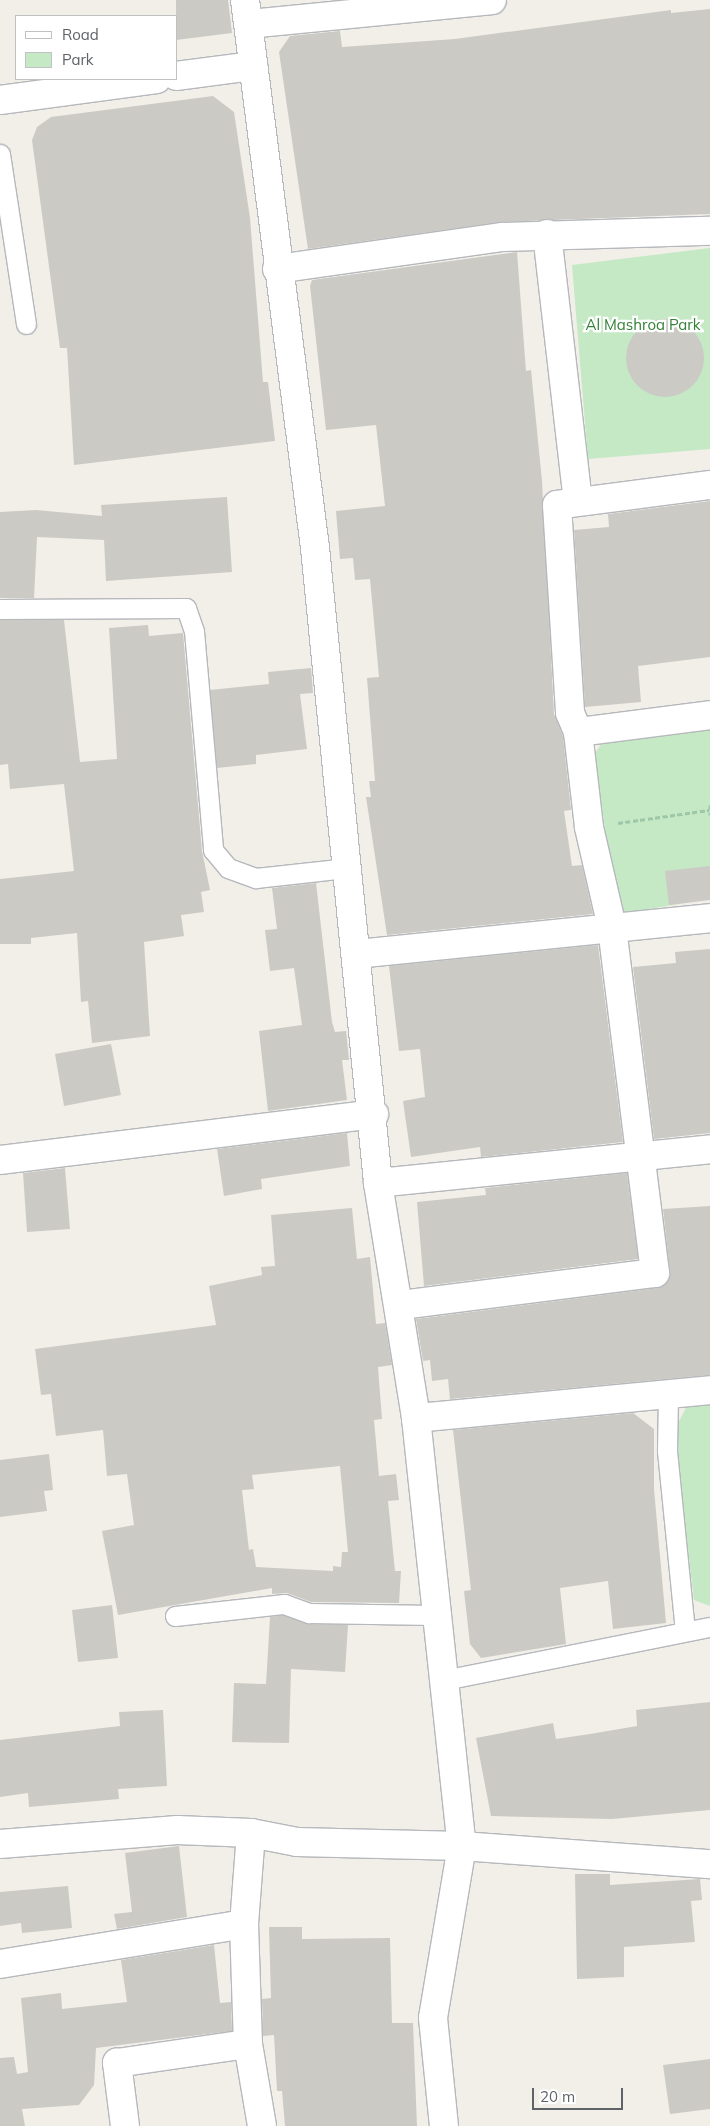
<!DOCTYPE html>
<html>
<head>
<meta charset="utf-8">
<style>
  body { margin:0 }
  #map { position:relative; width:710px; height:2126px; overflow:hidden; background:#f1efe8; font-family:Mulish,sans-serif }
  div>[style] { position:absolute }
  .green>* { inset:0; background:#c5e8c5 }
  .building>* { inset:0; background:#cccac5 }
  .round { border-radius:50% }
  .path>* { height:3px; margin-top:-1.5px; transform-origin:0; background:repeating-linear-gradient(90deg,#9cc7a9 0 5px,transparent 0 7.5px) }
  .roads { filter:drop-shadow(1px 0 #b5b8bc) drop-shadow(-1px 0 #b5b8bc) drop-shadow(0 1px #b5b8bc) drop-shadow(0 -1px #b5b8bc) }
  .service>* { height:19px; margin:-9.5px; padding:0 9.5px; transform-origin:9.5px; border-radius:9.5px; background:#fff }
  .minor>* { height:28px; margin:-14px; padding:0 14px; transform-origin:14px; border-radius:14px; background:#fff }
  .tertiary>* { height:28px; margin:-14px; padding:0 14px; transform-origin:14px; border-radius:14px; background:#fff }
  span { translate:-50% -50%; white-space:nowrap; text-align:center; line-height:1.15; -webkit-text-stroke:4.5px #fff; paint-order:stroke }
  .park-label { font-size:15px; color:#348238 }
  .legend { position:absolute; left:15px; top:15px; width:162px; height:65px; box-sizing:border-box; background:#fff; border:1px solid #bfc1c3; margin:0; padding:6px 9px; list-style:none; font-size:15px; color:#5f6368 }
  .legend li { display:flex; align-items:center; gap:10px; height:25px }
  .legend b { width:25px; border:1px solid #bfc1c3 }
  .scale { position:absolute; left:532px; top:2088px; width:91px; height:22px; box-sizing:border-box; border:2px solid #5f6368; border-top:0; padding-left:6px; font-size:15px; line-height:18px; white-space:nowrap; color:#5f6368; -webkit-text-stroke:4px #fff; paint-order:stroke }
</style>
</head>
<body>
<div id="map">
  <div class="green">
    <div style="clip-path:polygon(710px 248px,710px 449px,588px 459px,572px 265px)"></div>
    <div style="clip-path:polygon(710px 726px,710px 899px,618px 914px,594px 755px,606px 737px)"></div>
    <div style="clip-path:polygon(710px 1403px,710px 1606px,694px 1600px,674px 1431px,687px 1406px)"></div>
  </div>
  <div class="building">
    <div style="clip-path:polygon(176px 0,228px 0,232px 33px,176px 40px)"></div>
    <div style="clip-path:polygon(710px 9px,710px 214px,501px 222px,308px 249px,279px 52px,290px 36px,340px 31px,342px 47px,455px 39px,671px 10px,671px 13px)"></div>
    <div style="clip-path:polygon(213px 96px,234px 112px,250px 218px,263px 382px,268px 382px,275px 441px,74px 465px,67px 348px,60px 348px,32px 140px,37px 127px,51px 117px)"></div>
    <div style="clip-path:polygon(517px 252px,526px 371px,531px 370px,542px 481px,554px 714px,563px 736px,571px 810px,564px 811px,572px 866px,582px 865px,593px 914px,387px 935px,366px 797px,371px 797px,369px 781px,375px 781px,367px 678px,379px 677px,370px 579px,355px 580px,353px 558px,340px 559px,336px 511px,385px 506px,376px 425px,326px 430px,310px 286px,312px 280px)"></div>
    <div class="round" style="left:626px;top:319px;width:78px;height:78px"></div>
    <div style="clip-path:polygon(227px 497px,232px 572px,106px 581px,104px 540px,37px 537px,34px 598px,0 598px,0 512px,36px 510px,102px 516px,101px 505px)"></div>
    <div style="clip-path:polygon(710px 501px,710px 657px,638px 666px,641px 702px,585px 707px,574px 530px,609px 527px,608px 514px)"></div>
    <div style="clip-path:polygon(0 620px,64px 620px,80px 762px,117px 759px,109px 628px,148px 625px,149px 636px,183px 633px,202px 851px,210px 890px,201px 892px,204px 912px,181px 915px,184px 936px,144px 942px,150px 1036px,92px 1043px,88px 1001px,81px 1002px,77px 933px,31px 938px,31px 944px,0 944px,0 879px,74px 871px,64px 784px,10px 789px,8px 764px,0 765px)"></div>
    <div style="clip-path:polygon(311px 668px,313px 693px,300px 694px,307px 749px,256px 755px,256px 764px,217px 768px,210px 690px,269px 684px,268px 672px)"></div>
    <div style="clip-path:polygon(710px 866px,710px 900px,669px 905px,665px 871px)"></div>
    <div style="clip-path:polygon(316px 883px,332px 1022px,335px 1032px,346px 1031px,349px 1060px,342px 1060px,347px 1100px,268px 1111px,259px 1031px,302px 1025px,294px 968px,270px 971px,265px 930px,277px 929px,272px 888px)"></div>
    <div style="clip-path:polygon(598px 945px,623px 1142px,481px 1157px,480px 1147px,411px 1157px,403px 1101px,425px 1097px,420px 1049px,399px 1051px,389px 966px)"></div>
    <div style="clip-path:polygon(710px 949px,710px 1133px,654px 1139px,633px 967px,676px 963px,675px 952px)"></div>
    <div style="clip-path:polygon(111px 1044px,121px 1095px,64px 1106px,55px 1054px)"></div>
    <div style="clip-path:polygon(347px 1133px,350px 1166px,261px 1179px,262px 1189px,224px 1196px,217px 1149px)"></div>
    <div style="clip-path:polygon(65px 1168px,70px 1229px,27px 1232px,23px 1173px)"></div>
    <div style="clip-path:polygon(627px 1173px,638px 1259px,424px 1286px,417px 1202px,486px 1195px,485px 1188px)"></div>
    <div style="clip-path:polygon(710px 1206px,710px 1375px,450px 1399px,448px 1379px,432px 1381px,430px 1360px,423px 1361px,416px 1319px,657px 1288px,665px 1285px,670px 1272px,663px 1209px)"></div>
    <div style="clip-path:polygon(evenodd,352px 1208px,357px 1259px,370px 1257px,376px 1324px,385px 1323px,392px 1365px,378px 1367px,382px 1419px,374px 1420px,379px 1476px,396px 1474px,399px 1500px,388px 1501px,395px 1571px,401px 1571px,399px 1603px,311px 1602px,287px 1593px,272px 1594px,272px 1588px,118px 1615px,102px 1531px,134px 1525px,127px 1474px,107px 1476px,103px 1430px,56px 1436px,51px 1394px,41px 1395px,35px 1349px,216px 1325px,209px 1286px,262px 1275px,261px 1267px,275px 1266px,271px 1215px,352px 1208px,340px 1466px,348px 1552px,342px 1552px,341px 1567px,333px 1566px,333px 1571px,256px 1567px,253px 1549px,249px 1550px,242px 1490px,254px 1489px,252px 1475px,340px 1466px)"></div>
    <div style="clip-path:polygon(633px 1413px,654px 1429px,654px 1489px,666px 1623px,613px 1629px,608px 1581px,560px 1588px,566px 1644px,481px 1658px,470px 1644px,464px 1591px,471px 1590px,453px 1430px)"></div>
    <div style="clip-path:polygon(49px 1454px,53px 1490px,44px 1491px,47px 1511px,0 1517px,0 1460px)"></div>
    <div style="clip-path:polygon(112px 1605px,118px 1658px,78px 1662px,72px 1610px)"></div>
    <div style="clip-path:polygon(283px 1615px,309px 1624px,348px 1625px,345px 1672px,291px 1669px,289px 1743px,232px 1742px,234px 1683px,266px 1684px,270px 1617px)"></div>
    <div style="clip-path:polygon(710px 1702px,710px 1810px,612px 1819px,491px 1816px,476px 1738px,553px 1723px,556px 1739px,590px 1734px,637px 1726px,636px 1710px)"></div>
    <div style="clip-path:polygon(163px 1710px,167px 1786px,118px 1789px,119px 1799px,29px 1807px,28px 1793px,0 1797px,0 1740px,120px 1726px,119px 1712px)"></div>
    <div style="clip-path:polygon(179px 1846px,187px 1917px,117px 1929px,114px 1914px,132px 1912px,125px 1853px)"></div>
    <div style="clip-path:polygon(575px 1874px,610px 1874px,610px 1885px,700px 1879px,702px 1900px,691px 1901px,695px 1942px,624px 1947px,624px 1977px,577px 1979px)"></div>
    <div style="clip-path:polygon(68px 1886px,72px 1928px,22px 1933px,21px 1923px,0 1926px,0 1892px)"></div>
    <div style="clip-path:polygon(269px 1927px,302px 1927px,302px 1939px,390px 1938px,392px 2023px,413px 2023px,417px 2126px,285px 2126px,282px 2091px,277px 2091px,274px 2035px,263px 2036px,262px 1999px,271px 1998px)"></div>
    <div style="clip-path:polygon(214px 1945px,220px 2003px,231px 2002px,232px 2031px,96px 2048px,94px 2085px,79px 2105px,22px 2109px,25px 2126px,0 2126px,0 2058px,14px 2057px,17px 2074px,28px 2072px,21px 1998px,61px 1993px,62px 2009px,127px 2002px,121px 1960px)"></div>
    <div style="clip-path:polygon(710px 2059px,710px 2109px,670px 2114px,663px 2065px)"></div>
  </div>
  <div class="path">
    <div style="left:710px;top:805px;width:10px;rotate:90deg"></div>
    <div style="left:618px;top:823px;width:92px;rotate:-8.1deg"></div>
  </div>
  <div class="roads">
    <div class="service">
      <div style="left:0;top:154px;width:172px;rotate:81.3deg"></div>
      <div style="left:0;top:609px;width:186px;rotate:-0.3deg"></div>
      <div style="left:186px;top:608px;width:24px;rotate:71deg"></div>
      <div style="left:194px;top:631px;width:220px;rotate:85deg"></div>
      <div style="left:213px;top:850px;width:23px;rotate:50deg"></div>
      <div style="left:228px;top:868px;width:30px;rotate:20deg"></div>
      <div style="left:256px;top:878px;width:92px;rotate:-6.3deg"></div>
      <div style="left:668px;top:1397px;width:54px;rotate:91.1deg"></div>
      <div style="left:667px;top:1451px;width:180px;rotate:84.3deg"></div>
      <div style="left:175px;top:1616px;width:110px;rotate:-6.3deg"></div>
      <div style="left:284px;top:1604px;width:27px;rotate:20deg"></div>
      <div style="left:309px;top:1613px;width:125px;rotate:0.9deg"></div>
      <div style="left:444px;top:1680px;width:271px;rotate:-11.3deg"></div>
    </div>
    <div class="minor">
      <div style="left:245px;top:0;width:552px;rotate:82.72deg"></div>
      <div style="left:315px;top:548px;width:638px;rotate:84.33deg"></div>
      <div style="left:378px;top:1183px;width:238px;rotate:80.8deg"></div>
      <div style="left:416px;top:1418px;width:430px;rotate:83.9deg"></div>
      <div style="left:462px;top:1846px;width:174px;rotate:99.6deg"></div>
      <div style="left:433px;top:2018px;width:109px;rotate:84.2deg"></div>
      <div style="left:547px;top:234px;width:268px;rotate:83.4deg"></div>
      <div style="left:277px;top:269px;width:228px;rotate:-8.1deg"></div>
      <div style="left:503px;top:237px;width:207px;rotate:-1.7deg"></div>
      <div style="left:710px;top:485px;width:154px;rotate:172.6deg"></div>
      <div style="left:557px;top:505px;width:208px;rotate:86.4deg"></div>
      <div style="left:570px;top:713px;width:21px;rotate:67deg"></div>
      <div style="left:578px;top:732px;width:133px;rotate:-7.3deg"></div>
      <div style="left:357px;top:954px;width:355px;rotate:-5.8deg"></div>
      <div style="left:0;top:1160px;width:377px;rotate:-7deg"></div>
      <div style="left:378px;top:1183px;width:334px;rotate:-5.8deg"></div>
      <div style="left:401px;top:1305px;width:256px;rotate:-7.2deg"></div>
      <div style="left:655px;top:1273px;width:349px;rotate:-97.1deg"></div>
      <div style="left:612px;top:927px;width:103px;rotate:-103deg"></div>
      <div style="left:589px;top:827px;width:96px;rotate:-96.6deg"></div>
      <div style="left:416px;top:1418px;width:295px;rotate:-5.4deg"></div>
      <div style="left:251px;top:1833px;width:91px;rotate:94.4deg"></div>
      <div style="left:244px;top:1924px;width:120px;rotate:88.1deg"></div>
      <div style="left:248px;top:2044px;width:83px;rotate:80.3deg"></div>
      <div style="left:0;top:1964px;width:247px;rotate:-9.3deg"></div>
      <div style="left:125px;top:2126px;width:64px;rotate:-97.2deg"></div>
      <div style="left:117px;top:2063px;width:132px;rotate:-8.3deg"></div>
    </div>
    <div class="tertiary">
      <div style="left:249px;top:24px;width:244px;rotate:-5.6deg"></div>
      <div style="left:176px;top:76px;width:78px;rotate:-7.4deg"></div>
      <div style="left:0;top:100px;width:158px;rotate:-7.6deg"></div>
      <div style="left:0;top:1844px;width:178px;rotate:-4.5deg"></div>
      <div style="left:177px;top:1830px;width:74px;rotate:2.3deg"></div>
      <div style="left:251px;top:1833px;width:47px;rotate:11.1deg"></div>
      <div style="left:297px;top:1842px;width:165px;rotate:1.4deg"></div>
      <div style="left:462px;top:1846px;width:249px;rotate:4.2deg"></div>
    </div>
  </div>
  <div class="park-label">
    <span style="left:643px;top:325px">Al Mashroa Park</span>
  </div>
  <ul class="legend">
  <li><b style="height:6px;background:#fff"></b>Road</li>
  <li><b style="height:14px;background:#c5e8c5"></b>Park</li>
  </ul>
  <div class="scale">20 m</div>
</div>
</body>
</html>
